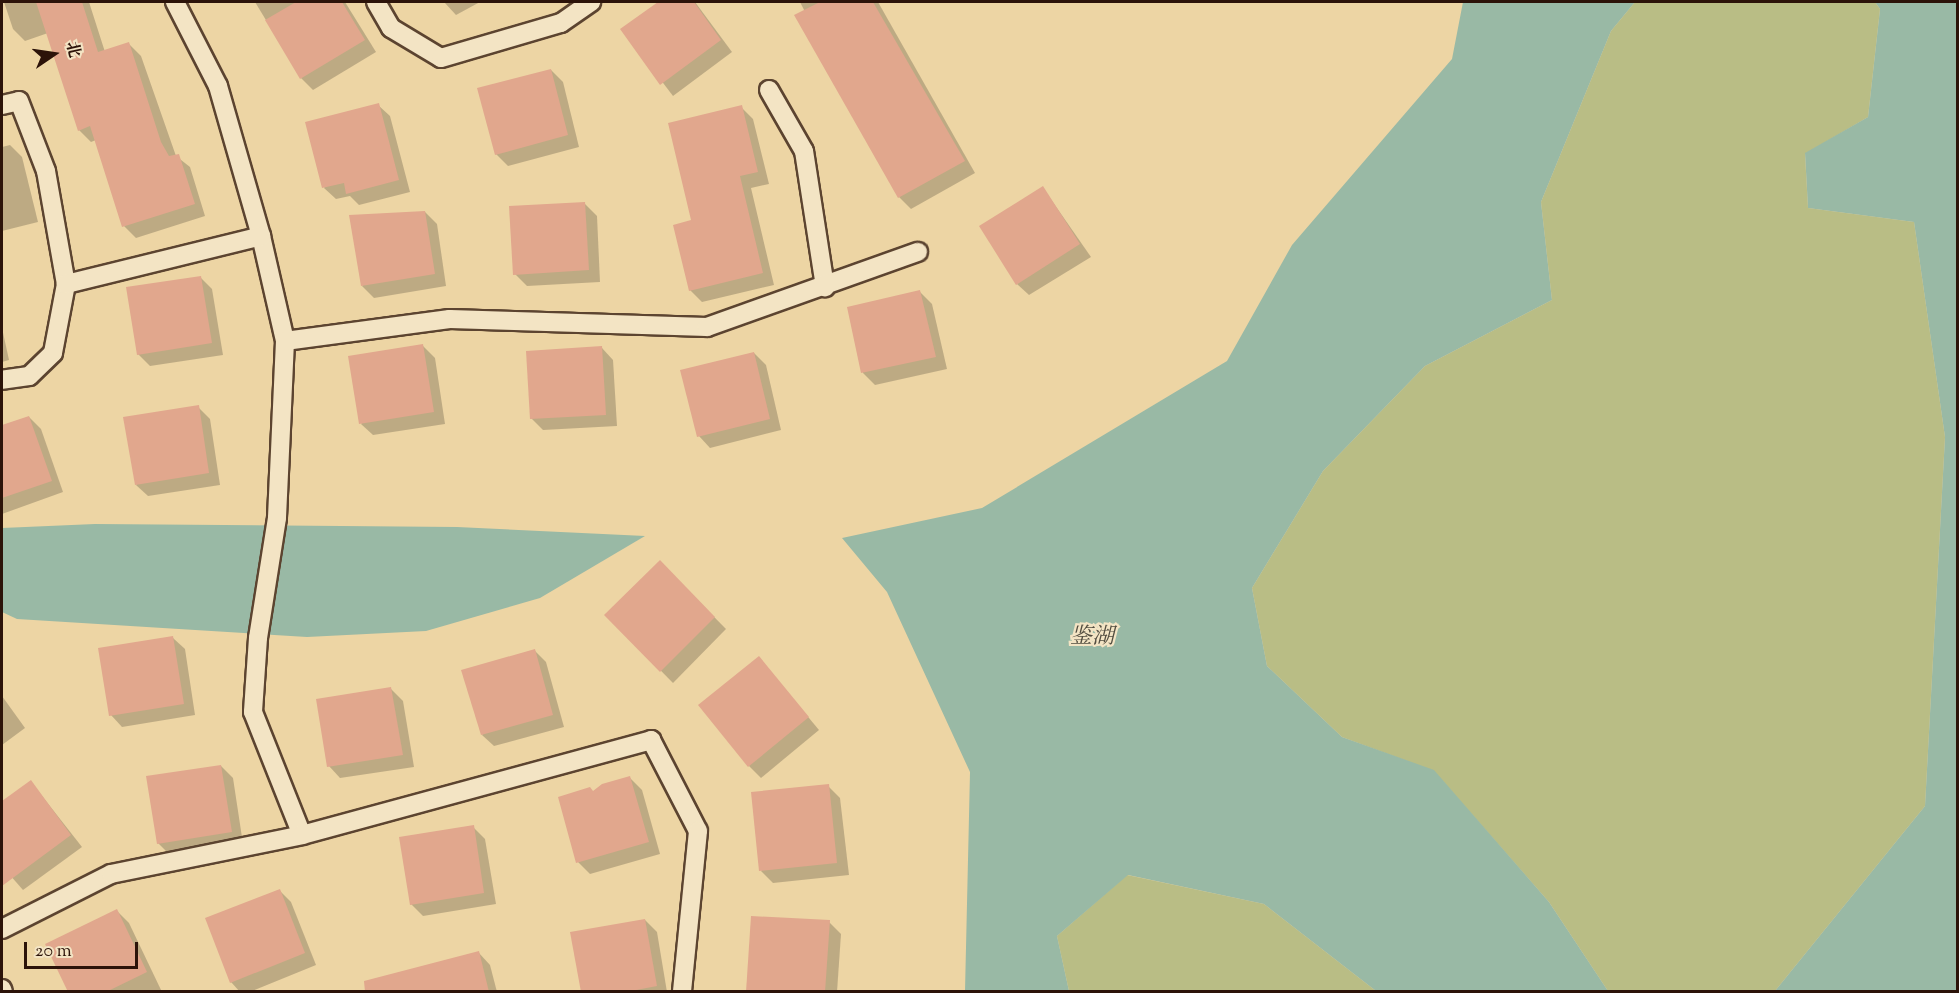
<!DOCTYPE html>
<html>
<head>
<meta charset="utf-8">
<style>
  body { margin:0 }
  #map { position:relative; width:1959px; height:993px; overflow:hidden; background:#edd5a4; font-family:"Sorts Mill Goudy","Noto Serif SC",serif }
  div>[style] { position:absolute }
  .green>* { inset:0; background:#b9bd85 }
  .water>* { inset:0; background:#99b9a5 }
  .shadow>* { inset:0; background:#0003 }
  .building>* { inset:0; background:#e1a78d }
  .roads { filter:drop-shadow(2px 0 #5c4430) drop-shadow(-2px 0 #5c4430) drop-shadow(0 2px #5c4430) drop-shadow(0 -2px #5c4430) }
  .lane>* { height:18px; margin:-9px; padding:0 9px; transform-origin:9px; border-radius:9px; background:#f3e4c4 }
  span { translate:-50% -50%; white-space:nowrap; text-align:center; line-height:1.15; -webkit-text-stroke:4.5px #f3e4c4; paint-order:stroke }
  .water-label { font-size:22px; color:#524d40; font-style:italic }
  .frame { position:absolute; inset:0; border:3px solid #2c1309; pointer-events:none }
  .north { position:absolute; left:24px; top:24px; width:60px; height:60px; -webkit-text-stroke:4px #f3e4c4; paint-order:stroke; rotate:77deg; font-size:16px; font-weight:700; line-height:24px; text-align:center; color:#2c1309 }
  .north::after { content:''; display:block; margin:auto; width:21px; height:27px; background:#2c1309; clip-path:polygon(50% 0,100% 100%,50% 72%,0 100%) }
  .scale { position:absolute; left:24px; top:942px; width:114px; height:27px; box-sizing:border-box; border:3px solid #2c1309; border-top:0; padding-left:8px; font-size:18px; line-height:21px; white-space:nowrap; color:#2c1309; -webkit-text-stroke:4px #f3e4c4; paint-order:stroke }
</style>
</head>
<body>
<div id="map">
  <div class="green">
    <div style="clip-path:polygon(1635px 2px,1875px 2px,1880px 9px,1868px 117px,1805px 154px,1808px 208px,1914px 222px,1945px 437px,1925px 806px,1775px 991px,1608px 991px,1549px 902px,1434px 771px,1342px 737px,1267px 666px,1252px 588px,1323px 471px,1425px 366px,1552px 300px,1541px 202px,1611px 31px)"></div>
    <div style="clip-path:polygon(1127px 875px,1264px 904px,1376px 991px,1069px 991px,1057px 936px)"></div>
  </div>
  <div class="water">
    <div style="clip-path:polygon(1463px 2px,1635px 2px,1611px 31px,1541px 202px,1552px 300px,1425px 366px,1323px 471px,1252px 588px,1267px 666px,1342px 737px,1434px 770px,1549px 902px,1608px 991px,1376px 991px,1264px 904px,1128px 875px,1057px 936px,1069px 991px,965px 991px,970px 772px,887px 592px,842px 538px,982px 508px,1227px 361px,1292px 245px,1452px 59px)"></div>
    <div style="clip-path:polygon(1875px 2px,1957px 2px,1957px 991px,1775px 991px,1925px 806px,1945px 437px,1914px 222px,1808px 208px,1805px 153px,1868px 117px,1880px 9px)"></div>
    <div style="clip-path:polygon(95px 524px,457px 527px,645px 536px,540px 598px,426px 631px,307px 637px,17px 619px,2px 612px,2px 528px)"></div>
  </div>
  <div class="shadow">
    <div style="clip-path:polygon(4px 2px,89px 2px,105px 52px,129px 44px,141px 56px,176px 156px,190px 167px,205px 216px,136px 238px,124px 226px,96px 140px,91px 142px,79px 130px,48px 33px,25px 41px,13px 29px)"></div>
    <div style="clip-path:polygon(255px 2px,345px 2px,376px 52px,313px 90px,301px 78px)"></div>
    <div style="clip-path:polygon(444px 2px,480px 2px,456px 15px)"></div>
    <div style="clip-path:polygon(660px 2px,695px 2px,732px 52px,673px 96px,622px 29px)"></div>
    <div style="clip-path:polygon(800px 2px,878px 2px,975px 173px,911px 209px,899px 197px)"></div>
    <div style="clip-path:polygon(551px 70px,563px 82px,579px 147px,508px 166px,496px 154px)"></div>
    <div style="clip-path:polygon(378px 105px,390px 116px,410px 192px,359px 205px,350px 196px,336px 199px,324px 188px)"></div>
    <div style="clip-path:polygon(741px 107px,753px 119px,769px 184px,751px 188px,774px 285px,702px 302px,690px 290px,693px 221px)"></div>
    <div style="clip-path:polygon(10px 145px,22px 157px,38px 222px,2px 231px,2px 147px)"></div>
    <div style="clip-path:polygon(1043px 188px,1091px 257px,1029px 295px,1017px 284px)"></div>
    <div style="clip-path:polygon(585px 204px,597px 216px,600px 282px,527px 286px,515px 274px)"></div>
    <div style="clip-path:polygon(425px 212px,437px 224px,446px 286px,374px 298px,362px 286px)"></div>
    <div style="clip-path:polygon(200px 277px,212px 289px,223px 355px,150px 366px,138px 354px)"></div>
    <div style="clip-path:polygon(920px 292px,932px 304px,947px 369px,875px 385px,863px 373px,849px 308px)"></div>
    <div style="clip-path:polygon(2px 328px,9px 360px,2px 362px)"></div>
    <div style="clip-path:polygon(423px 346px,435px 358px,445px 424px,373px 435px,361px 424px)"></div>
    <div style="clip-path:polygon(602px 348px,613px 360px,617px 426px,543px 430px,531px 418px)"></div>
    <div style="clip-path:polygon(754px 353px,766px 365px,781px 430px,710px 448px,699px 436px)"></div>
    <div style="clip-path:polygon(198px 407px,210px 419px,220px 485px,148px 496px,136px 485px)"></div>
    <div style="clip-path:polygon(29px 417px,41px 429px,63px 492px,2px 514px,2px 427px)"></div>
    <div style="clip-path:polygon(660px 562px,726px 629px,673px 683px,606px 615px)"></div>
    <div style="clip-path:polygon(173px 638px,185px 649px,195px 715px,122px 727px,111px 715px)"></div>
    <div style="clip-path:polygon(534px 650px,546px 662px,564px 727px,494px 746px,482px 735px)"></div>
    <div style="clip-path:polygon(759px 658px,819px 730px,761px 778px,749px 766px)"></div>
    <div style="clip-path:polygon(391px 689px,403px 701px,414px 767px,340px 778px,329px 766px)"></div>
    <div style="clip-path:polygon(2px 696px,25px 728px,2px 745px)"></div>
    <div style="clip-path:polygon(221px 766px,233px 778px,243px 844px,170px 855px,158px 843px)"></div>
    <div style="clip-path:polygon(630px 778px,642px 790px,660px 854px,590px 874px,578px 862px,593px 793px)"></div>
    <div style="clip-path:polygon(31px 782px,82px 847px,23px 890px,2px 866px,2px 803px)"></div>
    <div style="clip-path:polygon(828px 786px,840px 798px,849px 875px,773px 883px,761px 871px)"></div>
    <div style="clip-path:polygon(473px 827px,485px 839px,496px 904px,423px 916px,411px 904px)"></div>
    <div style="clip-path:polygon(279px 890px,291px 902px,316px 965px,250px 992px,240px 992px,231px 982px,207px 919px)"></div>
    <div style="clip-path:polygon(117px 911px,129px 923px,162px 992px,69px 992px)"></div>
    <div style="clip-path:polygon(645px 920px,657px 932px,667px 992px,583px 992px)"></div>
    <div style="clip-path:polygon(829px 922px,841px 934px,837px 992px,748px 992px)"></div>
    <div style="clip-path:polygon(479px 953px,490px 965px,497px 992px,422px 992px)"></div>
  </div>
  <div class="building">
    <div style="clip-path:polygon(36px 2px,82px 2px,98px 52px,129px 42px,161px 142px,169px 156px,179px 154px,195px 204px,122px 227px,90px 126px,78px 131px)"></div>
    <div style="clip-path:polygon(296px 2px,342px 2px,365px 40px,300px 79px,265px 20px)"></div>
    <div style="clip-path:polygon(658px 2px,694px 2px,721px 40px,660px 85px,620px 29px)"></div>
    <div style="clip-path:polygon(820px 2px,873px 2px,965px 161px,898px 198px,794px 15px)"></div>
    <div style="clip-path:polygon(551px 69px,568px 135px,495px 155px,477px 88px)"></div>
    <div style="clip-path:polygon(379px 103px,399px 180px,346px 194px,344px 183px,322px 188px,305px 122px)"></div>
    <div style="clip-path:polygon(742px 105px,758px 172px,740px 176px,763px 273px,689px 291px,673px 225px,691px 220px,668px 123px)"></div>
    <div style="clip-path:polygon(1043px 186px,1080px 244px,1016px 285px,979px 226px)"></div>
    <div style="clip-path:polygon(585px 202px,589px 270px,513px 275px,509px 206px)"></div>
    <div style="clip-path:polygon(425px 211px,435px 274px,361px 286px,349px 215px)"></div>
    <div style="clip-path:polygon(201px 276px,212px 343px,137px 355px,126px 287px)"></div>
    <div style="clip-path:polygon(920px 290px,936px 357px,861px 373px,847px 307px)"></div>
    <div style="clip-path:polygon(423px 344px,434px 412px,359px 424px,348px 356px)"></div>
    <div style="clip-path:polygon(602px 346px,606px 415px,530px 419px,526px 351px)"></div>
    <div style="clip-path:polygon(754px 352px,770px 419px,697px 437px,680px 370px)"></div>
    <div style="clip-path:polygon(199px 405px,209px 473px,135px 485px,123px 417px)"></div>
    <div style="clip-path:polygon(29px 416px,52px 481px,2px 498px,2px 425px)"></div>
    <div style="clip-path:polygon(660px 560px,715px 617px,660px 672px,604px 615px)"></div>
    <div style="clip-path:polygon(173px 636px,184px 704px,109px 716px,98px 648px)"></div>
    <div style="clip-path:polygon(535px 649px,553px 715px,481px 735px,461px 670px)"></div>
    <div style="clip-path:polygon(759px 656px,809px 717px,748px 767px,698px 705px)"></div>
    <div style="clip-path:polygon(391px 687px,403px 755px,327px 767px,316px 699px)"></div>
    <div style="clip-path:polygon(221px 765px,232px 832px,157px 844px,146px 776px)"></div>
    <div style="clip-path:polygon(630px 776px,649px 842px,576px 863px,558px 797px,590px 787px,593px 791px,602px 784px)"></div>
    <div style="clip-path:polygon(31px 780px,71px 835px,2px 886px,2px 801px)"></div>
    <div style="clip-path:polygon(829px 784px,837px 863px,759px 871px,751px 792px)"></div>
    <div style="clip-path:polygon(474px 825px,484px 893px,410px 905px,399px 837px)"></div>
    <div style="clip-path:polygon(280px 889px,305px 953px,230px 983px,205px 918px)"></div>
    <div style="clip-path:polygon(117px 909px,147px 972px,106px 992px,68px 992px,45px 944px)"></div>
    <div style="clip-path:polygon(751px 916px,830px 920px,825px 992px,746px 992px)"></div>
    <div style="clip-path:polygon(645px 919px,657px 986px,626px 992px,581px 992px,570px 932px)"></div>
    <div style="clip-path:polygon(479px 951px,489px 992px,365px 992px,364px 981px)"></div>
  </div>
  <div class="roads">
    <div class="lane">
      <div style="left:175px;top:2px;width:94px;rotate:62.9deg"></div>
      <div style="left:218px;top:86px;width:156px;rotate:74deg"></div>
      <div style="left:261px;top:236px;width:108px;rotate:77.1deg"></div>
      <div style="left:285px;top:341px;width:177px;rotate:92.6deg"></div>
      <div style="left:277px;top:518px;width:121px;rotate:99deg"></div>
      <div style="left:258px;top:638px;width:74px;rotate:93.9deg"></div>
      <div style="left:253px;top:712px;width:132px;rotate:68.3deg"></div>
      <div style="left:376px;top:2px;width:30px;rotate:60deg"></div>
      <div style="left:391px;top:28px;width:58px;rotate:31deg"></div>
      <div style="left:441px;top:58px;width:125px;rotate:-16.3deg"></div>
      <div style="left:561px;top:23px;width:37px;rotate:-35deg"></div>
      <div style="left:769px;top:90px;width:70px;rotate:60.2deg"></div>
      <div style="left:804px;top:151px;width:138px;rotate:81.2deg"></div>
      <div style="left:2px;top:105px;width:17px;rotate:-13deg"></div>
      <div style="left:19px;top:101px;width:75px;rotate:68.9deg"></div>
      <div style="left:46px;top:171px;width:115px;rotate:80deg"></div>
      <div style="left:66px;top:284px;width:70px;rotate:100.7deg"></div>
      <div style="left:53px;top:353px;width:33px;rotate:136deg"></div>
      <div style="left:29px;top:376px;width:27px;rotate:172deg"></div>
      <div style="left:66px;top:284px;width:201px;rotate:-13.8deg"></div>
      <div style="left:285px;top:341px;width:166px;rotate:-7.6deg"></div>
      <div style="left:450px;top:319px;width:257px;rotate:1.8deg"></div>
      <div style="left:707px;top:327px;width:224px;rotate:-19.6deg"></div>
      <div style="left:2px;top:929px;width:122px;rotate:-26.8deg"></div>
      <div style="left:111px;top:874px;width:195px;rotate:-11.5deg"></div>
      <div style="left:302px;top:835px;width:362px;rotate:-15.2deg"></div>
      <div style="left:651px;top:740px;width:102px;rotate:62.7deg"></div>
      <div style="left:698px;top:831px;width:162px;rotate:95.7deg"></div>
      <div style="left:2px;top:989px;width:3px;rotate:72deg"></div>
    </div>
  </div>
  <div class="water-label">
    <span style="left:1092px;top:639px">鉴湖</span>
  </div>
  <div class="frame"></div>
  <div class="north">北</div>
  <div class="scale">20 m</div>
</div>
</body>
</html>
